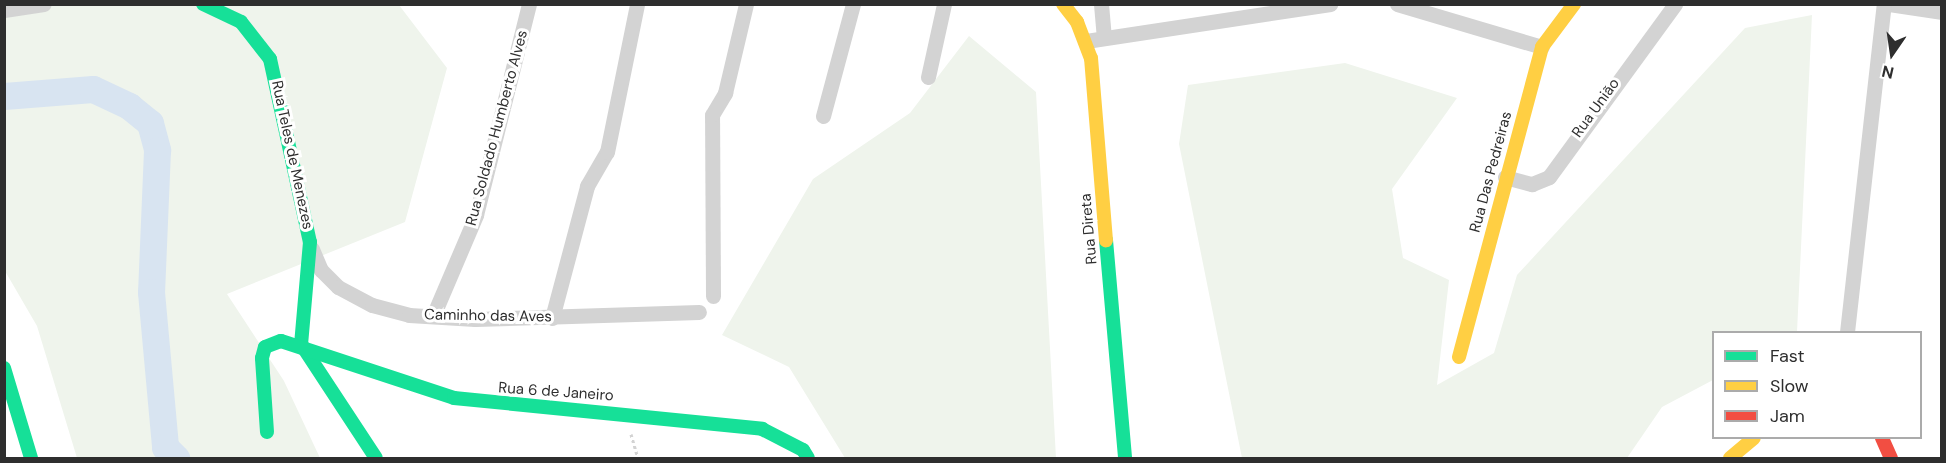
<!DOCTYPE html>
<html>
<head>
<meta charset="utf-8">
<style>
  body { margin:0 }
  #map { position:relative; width:1946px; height:463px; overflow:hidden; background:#fff; font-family:"DM Sans",sans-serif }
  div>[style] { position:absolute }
  .green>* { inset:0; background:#eff4ec }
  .river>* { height:27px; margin:-13.5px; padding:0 13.5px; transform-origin:13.5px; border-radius:13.5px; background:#d8e4f1 }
  .path>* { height:3px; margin-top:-1.5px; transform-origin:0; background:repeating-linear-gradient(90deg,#d3d3d3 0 3px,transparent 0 6px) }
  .street>* { height:15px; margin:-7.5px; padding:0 7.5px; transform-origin:7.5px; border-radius:7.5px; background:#d3d3d3 }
  .fast>* { height:14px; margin:-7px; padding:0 7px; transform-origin:7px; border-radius:7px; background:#16e098 }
  .slow>* { height:14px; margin:-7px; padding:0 7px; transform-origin:7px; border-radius:7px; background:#ffcf43 }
  .jam>* { height:14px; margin:-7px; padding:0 7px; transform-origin:7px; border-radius:7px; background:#f24e42 }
  span { translate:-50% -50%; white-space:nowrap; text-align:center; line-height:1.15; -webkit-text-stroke:6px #fff; paint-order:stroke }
  .street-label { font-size:15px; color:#2e2e2e }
  .frame { position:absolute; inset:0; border:6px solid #2e2e2e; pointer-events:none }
  .legend { position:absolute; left:1712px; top:331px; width:210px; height:108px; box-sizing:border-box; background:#fff; border:2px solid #ababab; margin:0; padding:8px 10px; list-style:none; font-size:18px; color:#2e2e2e }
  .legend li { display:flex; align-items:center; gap:12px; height:30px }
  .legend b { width:30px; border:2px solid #ababab }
  .north { position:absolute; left:1862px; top:24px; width:60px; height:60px; -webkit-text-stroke:4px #fff; paint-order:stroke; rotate:193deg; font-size:16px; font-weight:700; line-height:24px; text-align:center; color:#2e2e2e }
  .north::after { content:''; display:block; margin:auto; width:21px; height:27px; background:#2e2e2e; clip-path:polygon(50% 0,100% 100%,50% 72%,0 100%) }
</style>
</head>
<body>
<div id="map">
  <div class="green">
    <div style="clip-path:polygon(4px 5px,399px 5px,447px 68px,405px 222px,227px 294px,284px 381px,320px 458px,77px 458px,37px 326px,5px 271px)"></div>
    <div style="clip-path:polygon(1812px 15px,1797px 332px,1714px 332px,1713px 380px,1662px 407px,1627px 458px,1242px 458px,1179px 144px,1188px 85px,1345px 63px,1457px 98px,1392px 189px,1403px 258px,1449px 280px,1437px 385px,1494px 353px,1517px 275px,1745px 28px)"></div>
    <div style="clip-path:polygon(969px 36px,1036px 92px,1056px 458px,845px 458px,789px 367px,722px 335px,813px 179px,910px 113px)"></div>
  </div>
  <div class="river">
    <div style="left:4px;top:96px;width:89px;rotate:-4.5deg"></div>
    <div style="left:93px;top:89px;width:40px;rotate:25deg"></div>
    <div style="left:129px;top:106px;width:27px;rotate:39deg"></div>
    <div style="left:150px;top:123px;width:28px;rotate:75deg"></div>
    <div style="left:157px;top:150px;width:142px;rotate:92.4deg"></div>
    <div style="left:151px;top:292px;width:156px;rotate:84.8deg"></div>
    <div style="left:165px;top:447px;width:16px;rotate:45deg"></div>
  </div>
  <div class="path">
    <div style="left:631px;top:434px;width:25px;rotate:74deg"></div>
  </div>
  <div class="street">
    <div style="left:1101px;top:4px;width:34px;rotate:85deg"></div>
    <div style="left:1397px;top:4px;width:151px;rotate:16.5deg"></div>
    <div style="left:1889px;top:4px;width:54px;rotate:8.6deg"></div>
    <div style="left:4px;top:10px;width:40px;rotate:-8.5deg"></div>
    <div style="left:1086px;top:41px;width:247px;rotate:-8.6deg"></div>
    <div style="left:928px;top:77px;width:75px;rotate:-77.6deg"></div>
    <div style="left:823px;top:116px;width:116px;rotate:-75deg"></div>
    <div style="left:1505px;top:177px;width:28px;rotate:15deg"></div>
    <div style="left:1532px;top:184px;width:18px;rotate:-22deg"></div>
    <div style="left:1549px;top:177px;width:214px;rotate:-53.9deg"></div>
    <div style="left:312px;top:249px;width:23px;rotate:67deg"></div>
    <div style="left:321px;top:270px;width:24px;rotate:45deg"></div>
    <div style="left:338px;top:287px;width:38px;rotate:28deg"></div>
    <div style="left:372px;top:305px;width:38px;rotate:15deg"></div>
    <div style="left:409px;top:315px;width:66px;rotate:3.5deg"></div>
    <div style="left:475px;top:319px;width:224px;rotate:-1.8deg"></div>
    <div style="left:713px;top:296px;width:181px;rotate:-90.3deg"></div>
    <div style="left:712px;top:115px;width:26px;rotate:-59deg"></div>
    <div style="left:725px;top:93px;width:91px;rotate:-76.7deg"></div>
    <div style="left:433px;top:316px;width:110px;rotate:-66.9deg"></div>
    <div style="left:476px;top:215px;width:218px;rotate:-75.9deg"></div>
    <div style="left:552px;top:318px;width:137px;rotate:-75.1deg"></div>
    <div style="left:587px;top:186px;width:39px;rotate:-60deg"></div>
    <div style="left:607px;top:152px;width:151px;rotate:-78.5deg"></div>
    <div style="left:1847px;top:332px;width:330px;rotate:-83.6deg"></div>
  </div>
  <div class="fast">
    <div style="left:203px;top:4px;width:42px;rotate:25.3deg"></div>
    <div style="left:241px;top:22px;width:47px;rotate:51.9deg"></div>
    <div style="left:270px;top:59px;width:187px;rotate:77.7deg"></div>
    <div style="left:310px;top:242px;width:102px;rotate:95deg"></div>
    <div style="left:301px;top:344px;width:136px;rotate:56.7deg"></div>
    <div style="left:1106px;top:240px;width:219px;rotate:85deg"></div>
    <div style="left:4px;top:368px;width:94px;rotate:73.3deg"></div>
    <div style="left:267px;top:432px;width:74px;rotate:-93.9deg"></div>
    <div style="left:262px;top:358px;width:11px;rotate:-75deg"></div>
    <div style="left:265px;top:347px;width:17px;rotate:-21deg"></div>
    <div style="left:281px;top:341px;width:182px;rotate:18.2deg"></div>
    <div style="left:454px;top:398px;width:310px;rotate:5.7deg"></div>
    <div style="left:762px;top:429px;width:46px;rotate:27.1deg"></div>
    <div style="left:803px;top:450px;width:9px;rotate:58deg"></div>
  </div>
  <div class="slow">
    <div style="left:1063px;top:4px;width:23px;rotate:52deg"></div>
    <div style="left:1077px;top:22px;width:39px;rotate:69deg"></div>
    <div style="left:1091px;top:58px;width:183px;rotate:85.3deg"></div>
    <div style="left:1459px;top:357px;width:321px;rotate:-75deg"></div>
    <div style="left:1542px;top:47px;width:54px;rotate:-53.3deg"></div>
    <div style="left:1730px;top:458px;width:31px;rotate:-40deg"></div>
  </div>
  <div class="jam">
    <div style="left:1882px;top:438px;width:22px;rotate:66deg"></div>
  </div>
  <div class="street-label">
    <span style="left:1596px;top:108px;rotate:-54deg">Rua União</span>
    <span style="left:497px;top:128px;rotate:-75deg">Rua Soldado Humberto Alves</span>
    <span style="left:292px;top:155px;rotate:78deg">Rua Teles de Menezes</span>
    <span style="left:1491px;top:172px;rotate:-75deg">Rua Das Pedreiras</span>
    <span style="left:1089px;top:229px;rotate:-95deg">Rua Direta</span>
    <span style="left:488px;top:316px;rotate:1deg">Caminho das Aves</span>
    <span style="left:556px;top:392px;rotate:4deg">Rua 6 de Janeiro</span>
  </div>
  <div class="frame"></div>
  <ul class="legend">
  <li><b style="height:8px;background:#16e098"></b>Fast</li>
  <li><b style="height:8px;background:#ffcf43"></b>Slow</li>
  <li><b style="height:8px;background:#f24e42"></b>Jam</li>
  </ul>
  <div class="north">N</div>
</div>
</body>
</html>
